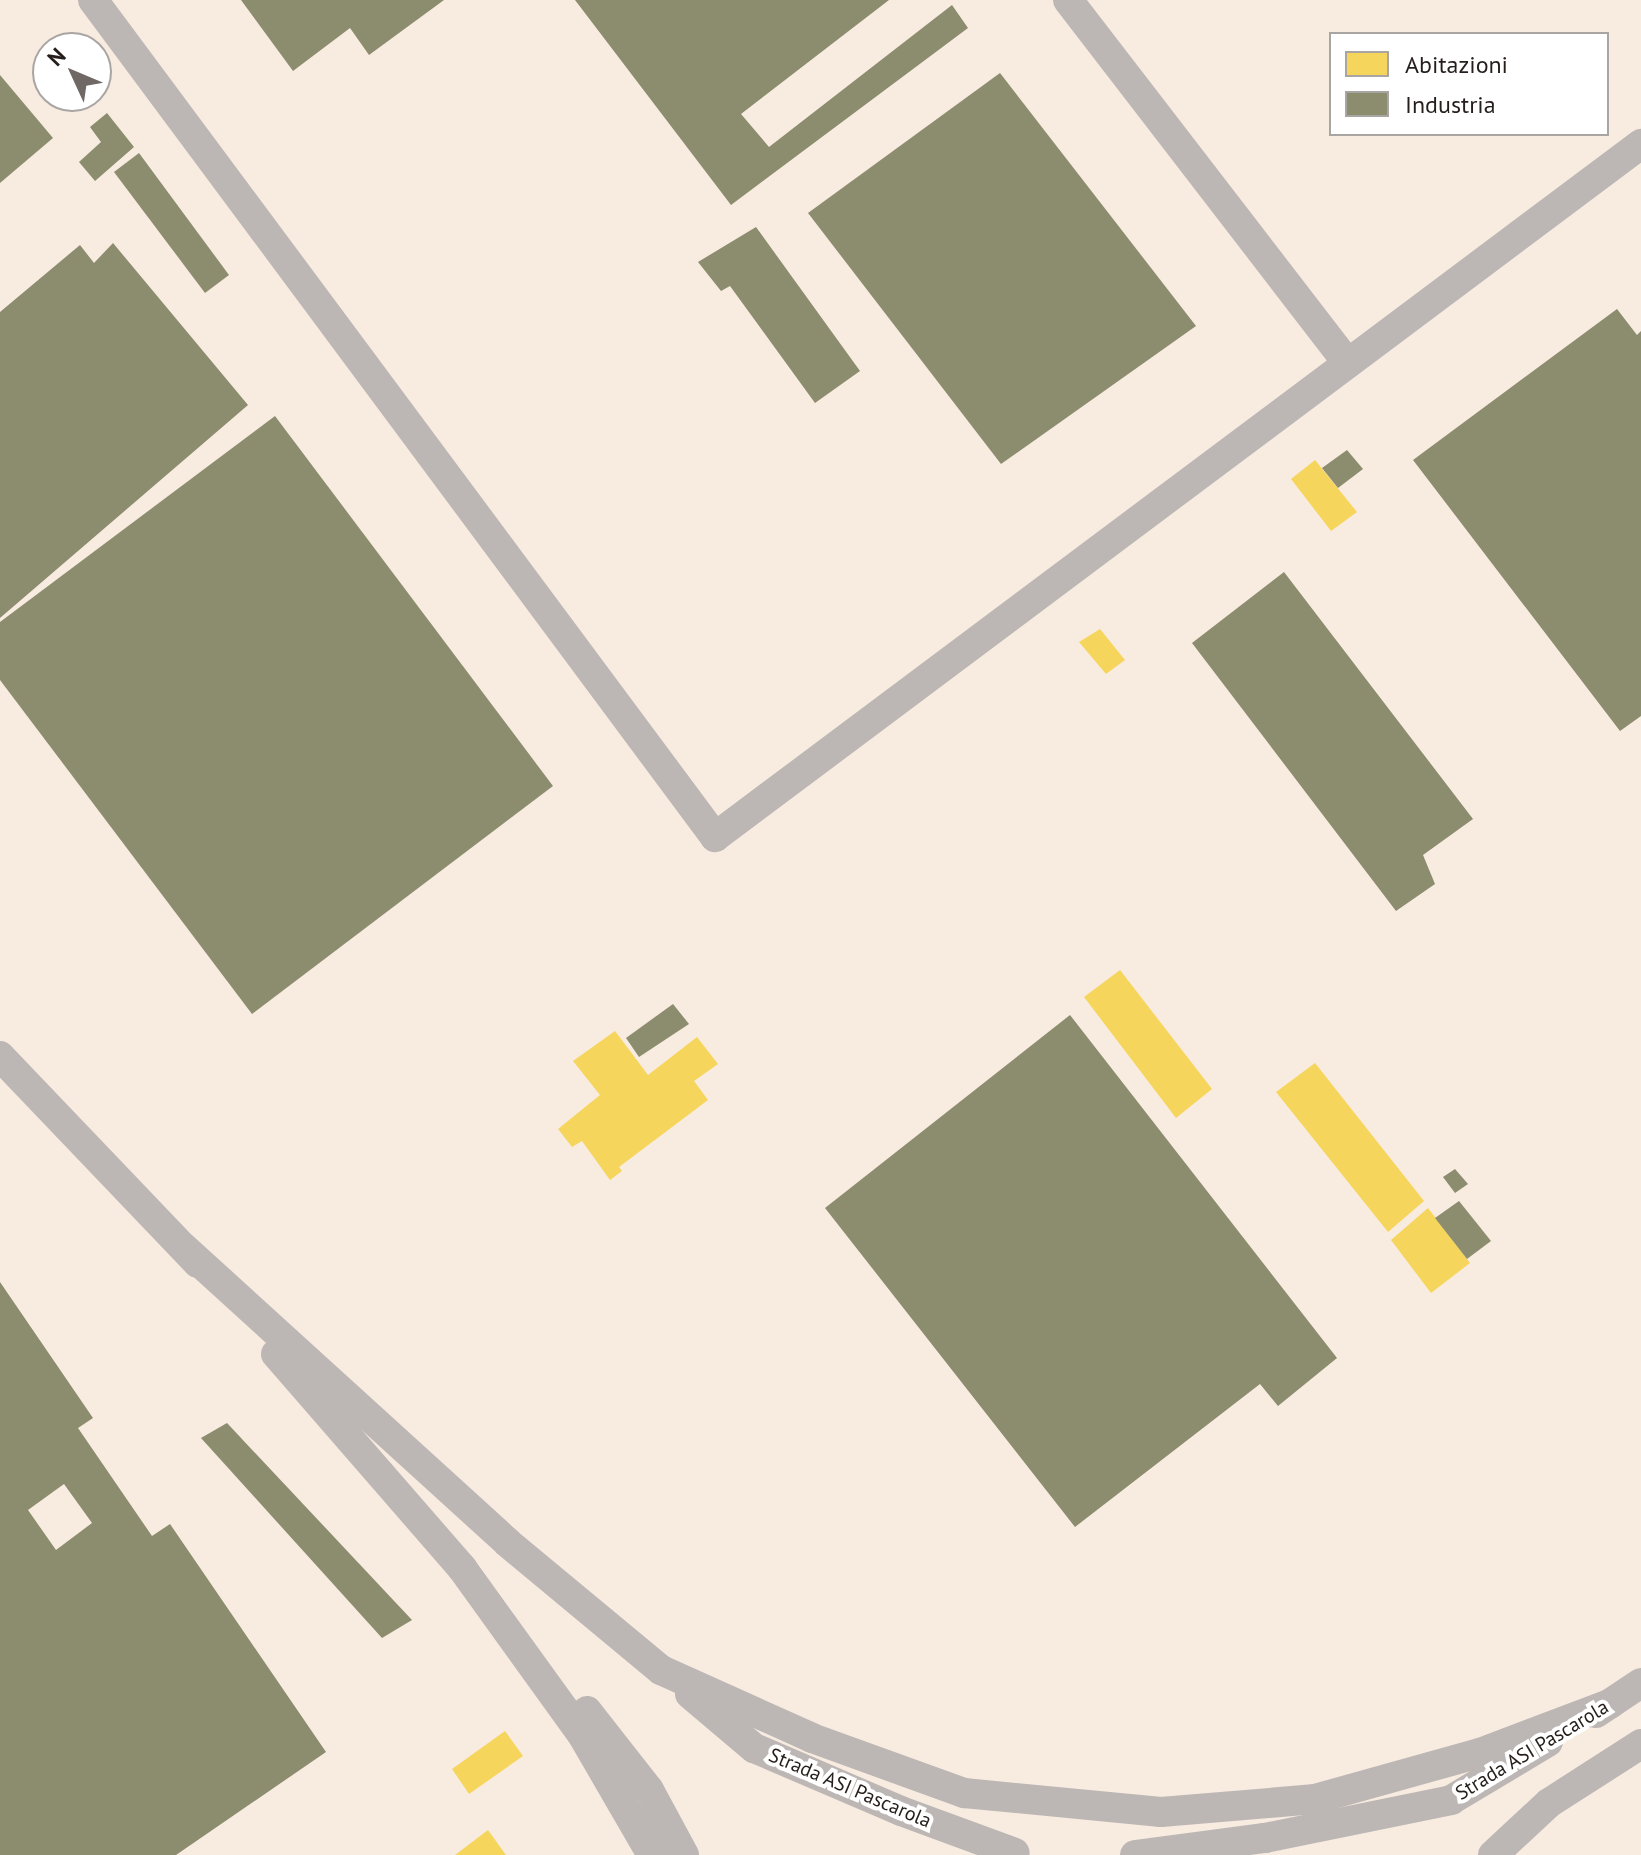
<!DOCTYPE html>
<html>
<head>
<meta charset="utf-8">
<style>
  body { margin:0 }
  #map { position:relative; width:1641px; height:1855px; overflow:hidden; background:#f8f1ee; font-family:"PT Sans",sans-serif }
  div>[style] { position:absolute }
  .industrial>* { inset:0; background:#f8ebe0 }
  .homes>* { inset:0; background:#f6d55c }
  .industry>* { inset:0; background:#8c8c6e }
  .minor>* { height:30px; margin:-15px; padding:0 15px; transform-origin:15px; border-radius:15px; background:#bcb6b4 }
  span { translate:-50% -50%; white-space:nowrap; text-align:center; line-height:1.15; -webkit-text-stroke:8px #fff; paint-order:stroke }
  .street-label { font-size:20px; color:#251e1a }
  .legend { position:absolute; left:1329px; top:32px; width:280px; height:104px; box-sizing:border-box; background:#fff; border:2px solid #a8a5a3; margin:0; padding:10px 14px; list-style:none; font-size:24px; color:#251e1a }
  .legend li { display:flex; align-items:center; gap:16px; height:40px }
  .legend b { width:40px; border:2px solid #a8a5a3 }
  .north { position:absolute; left:32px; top:32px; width:80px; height:80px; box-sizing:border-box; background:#fff; border:2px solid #a8a5a3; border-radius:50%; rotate:314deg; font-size:22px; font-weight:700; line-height:32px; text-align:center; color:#251e1a }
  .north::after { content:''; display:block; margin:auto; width:28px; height:36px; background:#6f6864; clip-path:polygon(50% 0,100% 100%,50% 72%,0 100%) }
</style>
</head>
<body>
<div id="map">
  <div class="industrial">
    <div style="clip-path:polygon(evenodd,0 0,1641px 0,1641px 1855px,0 1855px,0 0,1331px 34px,1607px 34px,1607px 134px,1331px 134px,1331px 34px,0 0,48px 48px,96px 48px,96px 96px,48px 96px,48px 48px)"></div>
  </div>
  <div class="homes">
    <div style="clip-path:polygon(1315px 460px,1357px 512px,1331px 531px,1291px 479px)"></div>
    <div style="clip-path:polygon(1100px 629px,1125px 660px,1106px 674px,1079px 642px)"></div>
    <div style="clip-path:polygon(1120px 970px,1212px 1089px,1176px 1118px,1084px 997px)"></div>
    <div style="clip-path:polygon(615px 1031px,648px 1075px,697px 1037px,718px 1064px,694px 1081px,708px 1100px,619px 1167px,622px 1171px,610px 1180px,582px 1141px,572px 1147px,558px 1129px,600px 1095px,573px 1061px)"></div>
    <div style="clip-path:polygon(1315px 1063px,1424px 1201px,1388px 1232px,1276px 1092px)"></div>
    <div style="clip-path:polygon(1428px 1208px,1470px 1263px,1431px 1293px,1391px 1240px)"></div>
    <div style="clip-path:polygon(505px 1731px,523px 1756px,469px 1794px,452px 1769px)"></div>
    <div style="clip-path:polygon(488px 1830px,506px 1855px,455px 1855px)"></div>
  </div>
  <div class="industry">
    <div style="clip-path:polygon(241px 0,444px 0,369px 55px,350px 28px,293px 71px)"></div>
    <div style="clip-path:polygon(575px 0,889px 0,741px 114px,769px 147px,952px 5px,968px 28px,731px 205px)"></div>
    <div style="clip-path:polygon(1000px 73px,1196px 326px,1001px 464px,808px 213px)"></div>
    <div style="clip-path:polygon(0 75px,53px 138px,0 183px)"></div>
    <div style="clip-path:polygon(107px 113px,134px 147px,95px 181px,79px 162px,101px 142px,90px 127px)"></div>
    <div style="clip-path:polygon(139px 153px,229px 275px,205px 293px,114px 172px)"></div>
    <div style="clip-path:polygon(756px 227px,860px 371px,815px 403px,730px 286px,721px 291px,698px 262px)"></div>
    <div style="clip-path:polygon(113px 243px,248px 405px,0 618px,0 312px,80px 245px,94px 263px)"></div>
    <div style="clip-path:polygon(1617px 309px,1637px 335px,1641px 331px,1641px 716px,1620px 731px,1413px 460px)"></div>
    <div style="clip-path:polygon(275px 416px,553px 786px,252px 1014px,0 680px,0 622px)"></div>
    <div style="clip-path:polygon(1347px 450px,1363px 469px,1338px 488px,1322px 468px)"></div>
    <div style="clip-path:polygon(1284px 572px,1473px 819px,1423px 855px,1435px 884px,1396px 911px,1192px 643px)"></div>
    <div style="clip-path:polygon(673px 1004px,689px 1024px,639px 1057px,626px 1038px)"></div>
    <div style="clip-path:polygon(1070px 1015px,1337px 1358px,1278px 1406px,1260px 1384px,1075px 1527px,825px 1208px)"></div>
    <div style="clip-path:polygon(1455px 1169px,1468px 1184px,1455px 1193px,1443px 1177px)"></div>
    <div style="clip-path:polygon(1459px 1201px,1491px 1241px,1467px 1259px,1435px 1218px)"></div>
    <div style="clip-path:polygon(evenodd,0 1282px,93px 1418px,78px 1428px,152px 1536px,170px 1524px,326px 1752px,176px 1855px,0 1855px,0 1282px,64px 1484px,92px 1523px,56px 1550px,28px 1510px,64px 1484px)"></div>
    <div style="clip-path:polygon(227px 1423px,412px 1620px,382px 1638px,201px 1438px)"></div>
  </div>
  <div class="minor">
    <div style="left:93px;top:0;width:1043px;rotate:53.38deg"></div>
    <div style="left:715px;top:837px;width:1157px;rotate:-36.81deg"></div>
    <div style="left:1068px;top:0;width:458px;rotate:52.4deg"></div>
    <div style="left:0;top:1056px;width:286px;rotate:46.3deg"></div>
    <div style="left:184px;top:1248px;width:438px;rotate:42.3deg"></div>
    <div style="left:508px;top:1543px;width:199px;rotate:39.7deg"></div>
    <div style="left:661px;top:1670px;width:166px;rotate:24.2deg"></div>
    <div style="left:812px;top:1738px;width:162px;rotate:19.9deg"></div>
    <div style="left:964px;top:1793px;width:198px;rotate:5.5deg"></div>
    <div style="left:1161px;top:1812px;width:155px;rotate:-4.8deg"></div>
    <div style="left:1315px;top:1799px;width:171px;rotate:-15.6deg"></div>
    <div style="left:1480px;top:1753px;width:139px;rotate:-20.7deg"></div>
    <div style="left:276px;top:1354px;width:284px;rotate:49deg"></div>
    <div style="left:462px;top:1568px;width:207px;rotate:54.2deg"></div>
    <div style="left:583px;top:1736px;width:138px;rotate:59.9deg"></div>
    <div style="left:690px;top:1694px;width:84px;rotate:40.2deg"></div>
    <div style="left:754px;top:1748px;width:160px;rotate:23.2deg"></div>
    <div style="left:901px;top:1811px;width:121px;rotate:20.2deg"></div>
    <div style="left:587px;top:1711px;width:100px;rotate:51.9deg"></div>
    <div style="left:649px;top:1790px;width:74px;rotate:61.7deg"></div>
    <div style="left:1596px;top:1713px;width:54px;rotate:-33.7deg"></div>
    <div style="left:1135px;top:1855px;width:131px;rotate:-7.5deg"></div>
    <div style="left:1265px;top:1838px;width:190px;rotate:-11.5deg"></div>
    <div style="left:1451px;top:1800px;width:113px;rotate:-30.9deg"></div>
    <div style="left:1493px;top:1855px;width:76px;rotate:-42.9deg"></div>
    <div style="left:1549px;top:1803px;width:109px;rotate:-32.7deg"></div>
  </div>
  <div class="street-label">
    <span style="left:1532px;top:1750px;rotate:-31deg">Strada ASI Pascarola</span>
    <span style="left:850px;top:1788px;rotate:23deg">Strada ASI Pascarola</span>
  </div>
  <ul class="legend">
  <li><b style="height:22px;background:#f6d55c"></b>Abitazioni</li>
  <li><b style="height:22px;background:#8c8c6e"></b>Industria</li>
  </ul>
  <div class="north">N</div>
</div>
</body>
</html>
